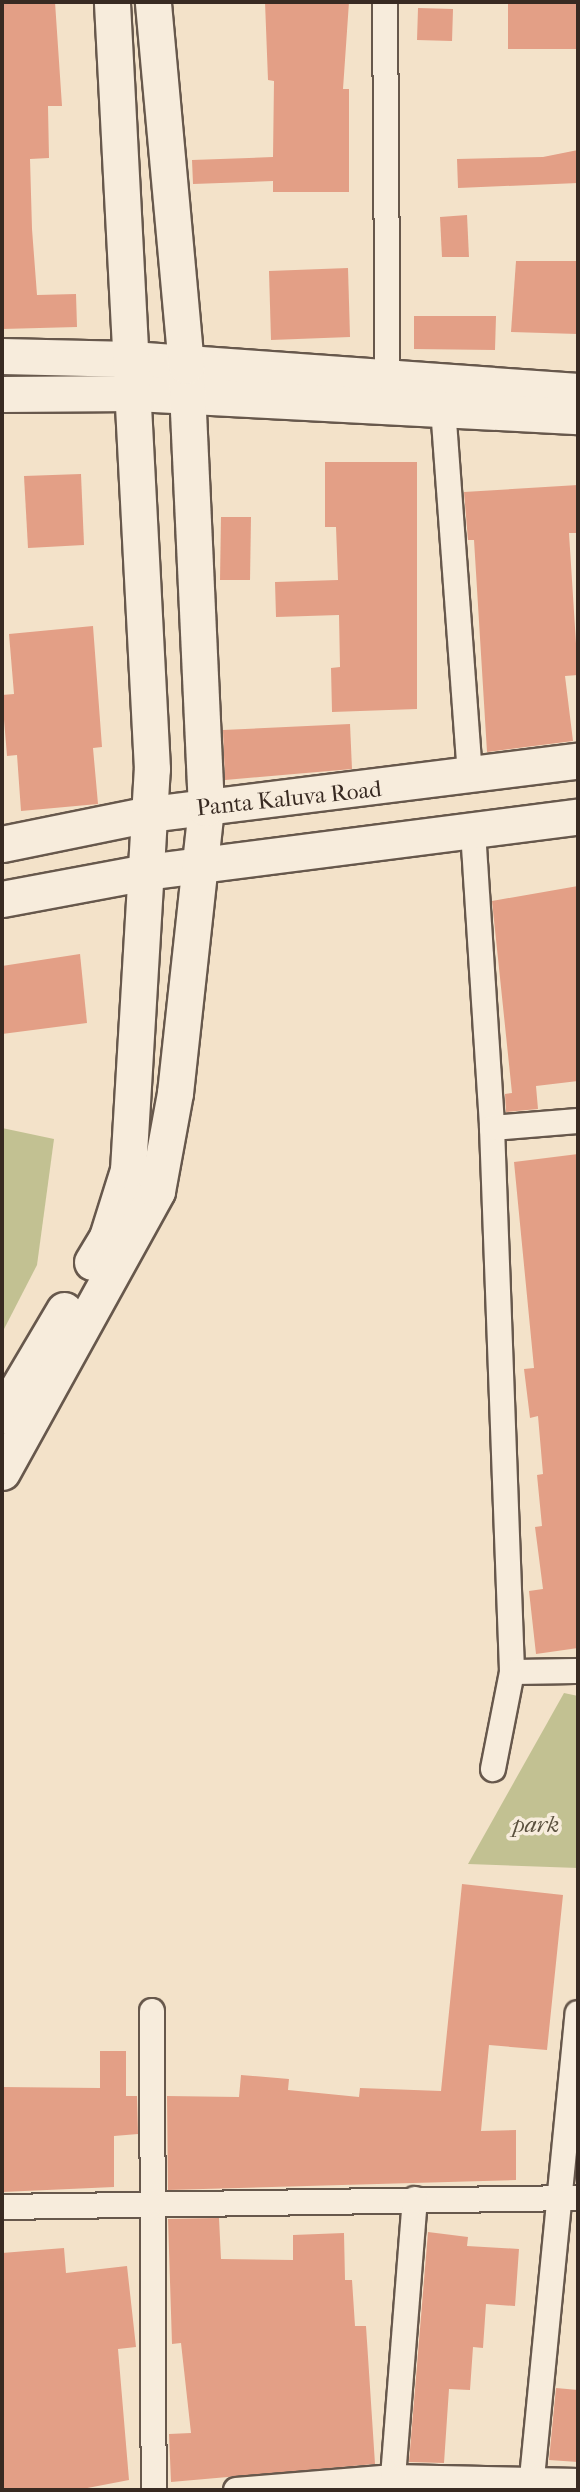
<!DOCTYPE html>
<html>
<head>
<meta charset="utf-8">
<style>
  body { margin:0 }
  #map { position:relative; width:580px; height:2492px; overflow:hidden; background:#f3e2c9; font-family:"IM FELL French Canon",serif }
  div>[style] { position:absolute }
  .green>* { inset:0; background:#c2c192 }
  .building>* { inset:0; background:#e39f86 }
  .roads { filter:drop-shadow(2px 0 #67584c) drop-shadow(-2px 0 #67584c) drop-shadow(0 2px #67584c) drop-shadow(0 -2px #67584c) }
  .street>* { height:24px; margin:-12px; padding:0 12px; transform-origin:12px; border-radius:12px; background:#f7ecdc }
  .secondary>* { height:35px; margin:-17.5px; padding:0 17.5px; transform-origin:17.5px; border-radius:17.5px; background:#f7ecdc }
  span { translate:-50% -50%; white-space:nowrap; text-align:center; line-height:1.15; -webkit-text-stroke:7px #f7ecdc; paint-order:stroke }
  .street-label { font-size:23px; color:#382a22 }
  .park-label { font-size:23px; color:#5a503e; font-style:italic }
  .frame { position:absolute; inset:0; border:4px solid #382a22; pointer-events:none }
</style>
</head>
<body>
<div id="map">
  <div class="green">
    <div style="clip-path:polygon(2px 1128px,54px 1139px,37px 1265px,2px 1333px)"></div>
    <div style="clip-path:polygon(564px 1693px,578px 1696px,578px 1868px,468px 1864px)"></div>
  </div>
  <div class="building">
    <div style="clip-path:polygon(2px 2px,55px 2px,62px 106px,48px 106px,49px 158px,30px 159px,32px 229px,37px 295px,76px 294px,77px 327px,2px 329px)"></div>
    <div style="clip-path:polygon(265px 2px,349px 2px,343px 89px,349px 89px,349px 192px,273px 192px,273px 181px,193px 184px,192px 160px,273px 157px,274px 81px,268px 80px)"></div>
    <div style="clip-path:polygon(508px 2px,578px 2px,578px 49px,508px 49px)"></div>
    <div style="clip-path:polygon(418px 8px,453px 9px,452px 41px,417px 40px)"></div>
    <div style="clip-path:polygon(578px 150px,578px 183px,458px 188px,457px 159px,543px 157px)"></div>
    <div style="clip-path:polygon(467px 215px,469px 257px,442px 257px,440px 217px)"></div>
    <div style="clip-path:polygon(516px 261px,578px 261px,578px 334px,511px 332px)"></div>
    <div style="clip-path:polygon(348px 268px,350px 337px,271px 340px,269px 271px)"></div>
    <div style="clip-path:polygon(414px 316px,496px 316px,495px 350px,414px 349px)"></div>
    <div style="clip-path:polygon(325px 462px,417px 462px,417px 709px,332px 712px,331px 668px,340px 667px,339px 615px,276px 617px,275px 582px,338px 580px,336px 527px,325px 527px)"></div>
    <div style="clip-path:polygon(81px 474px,84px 545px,28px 548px,24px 476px)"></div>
    <div style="clip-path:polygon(578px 485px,578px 533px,569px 533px,578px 675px,565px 676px,573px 741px,487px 752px,474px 540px,468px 540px,464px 492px)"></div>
    <div style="clip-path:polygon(221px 517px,251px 517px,250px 580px,220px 580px)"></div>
    <div style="clip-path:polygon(93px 626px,102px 747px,93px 748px,98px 804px,21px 811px,17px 755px,7px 756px,2px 695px,14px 694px,9px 634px)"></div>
    <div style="clip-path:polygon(350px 724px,352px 769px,225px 780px,223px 730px)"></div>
    <div style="clip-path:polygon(578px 886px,578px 1081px,536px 1086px,538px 1109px,506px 1112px,505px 1094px,512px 1093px,492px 901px)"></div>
    <div style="clip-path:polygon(80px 954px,87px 1023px,2px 1034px,2px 966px)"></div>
    <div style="clip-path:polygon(578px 1154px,578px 1648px,536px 1654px,529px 1591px,543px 1589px,535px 1527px,542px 1526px,537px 1475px,543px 1474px,538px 1416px,530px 1418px,524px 1369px,534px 1368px,514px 1162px)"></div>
    <div style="clip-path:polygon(462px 1884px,563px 1895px,547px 2050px,489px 2045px,481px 2131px,516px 2130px,516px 2180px,168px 2190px,167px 2096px,239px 2097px,241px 2075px,289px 2079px,288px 2090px,359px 2097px,360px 2088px,441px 2091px)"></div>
    <div style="clip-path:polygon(100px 2051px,126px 2051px,126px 2096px,137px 2096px,138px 2134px,114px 2136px,114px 2187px,2px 2192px,2px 2087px,100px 2088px)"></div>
    <div style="clip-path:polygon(219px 2218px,221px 2259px,293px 2260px,293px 2235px,344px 2233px,345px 2280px,352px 2280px,355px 2326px,366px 2326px,375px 2464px,171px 2482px,169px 2434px,191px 2433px,181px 2343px,172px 2344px,168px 2219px)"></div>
    <div style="clip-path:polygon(428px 2232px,468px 2237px,467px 2246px,519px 2249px,515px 2306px,486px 2304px,483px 2348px,473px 2347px,470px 2390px,449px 2389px,444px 2463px,409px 2462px)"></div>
    <div style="clip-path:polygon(64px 2248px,66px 2273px,127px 2266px,136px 2347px,118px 2349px,129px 2480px,77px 2490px,2px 2490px,2px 2253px)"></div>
    <div style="clip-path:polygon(556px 2388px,578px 2390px,578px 2462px,549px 2460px)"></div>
  </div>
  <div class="roads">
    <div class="street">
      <div style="left:385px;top:2px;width:391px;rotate:89.6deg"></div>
      <div style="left:442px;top:394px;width:386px;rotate:85.8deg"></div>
      <div style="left:473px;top:831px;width:298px;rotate:86.3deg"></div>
      <div style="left:492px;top:1128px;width:544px;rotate:87.89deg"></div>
      <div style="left:512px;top:1672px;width:99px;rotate:101.1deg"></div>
      <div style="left:492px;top:1128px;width:86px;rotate:-4.7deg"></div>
      <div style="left:512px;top:1672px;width:66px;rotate:-0.9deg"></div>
      <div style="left:152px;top:2011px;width:479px;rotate:89.8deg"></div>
      <div style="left:2px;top:2207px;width:576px;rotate:-0.9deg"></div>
      <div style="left:532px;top:2478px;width:467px;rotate:-84.4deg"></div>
      <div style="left:236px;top:2490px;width:158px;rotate:-4.7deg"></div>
      <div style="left:393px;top:2477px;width:185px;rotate:1.2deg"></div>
      <div style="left:392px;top:2490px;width:292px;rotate:-85.5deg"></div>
    </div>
    <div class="secondary">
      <div style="left:2px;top:356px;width:129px;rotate:1.3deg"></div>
      <div style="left:131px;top:359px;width:448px;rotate:4.1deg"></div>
      <div style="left:2px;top:394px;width:133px;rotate:-0.4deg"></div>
      <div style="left:135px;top:393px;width:444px;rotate:3deg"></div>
      <div style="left:2px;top:844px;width:151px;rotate:-11.5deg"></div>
      <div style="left:150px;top:814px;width:431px;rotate:-7.1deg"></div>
      <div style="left:2px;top:899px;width:147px;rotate:-10.6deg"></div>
      <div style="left:146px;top:872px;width:435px;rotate:-7.3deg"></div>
      <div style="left:92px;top:1262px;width:29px;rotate:-59deg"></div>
      <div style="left:107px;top:1237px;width:70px;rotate:-72.6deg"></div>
      <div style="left:128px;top:1170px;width:402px;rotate:-86.6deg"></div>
      <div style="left:152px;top:769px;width:768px;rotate:-92.99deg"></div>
      <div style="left:2px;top:1415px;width:122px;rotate:-59.4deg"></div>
      <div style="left:2px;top:1472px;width:321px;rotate:-61.1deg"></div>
      <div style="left:157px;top:1191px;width:100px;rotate:-79.6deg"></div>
      <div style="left:175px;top:1093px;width:287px;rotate:-83.8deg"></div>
      <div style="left:206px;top:808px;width:442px;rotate:-92.6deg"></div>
      <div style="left:186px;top:366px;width:365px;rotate:-95.2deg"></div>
    </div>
  </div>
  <div class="street-label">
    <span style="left:289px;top:799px;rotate:-6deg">Panta Kaluva Road</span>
  </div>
  <div class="park-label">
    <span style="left:536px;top:1825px">park</span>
  </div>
  <div class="frame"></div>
</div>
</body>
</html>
